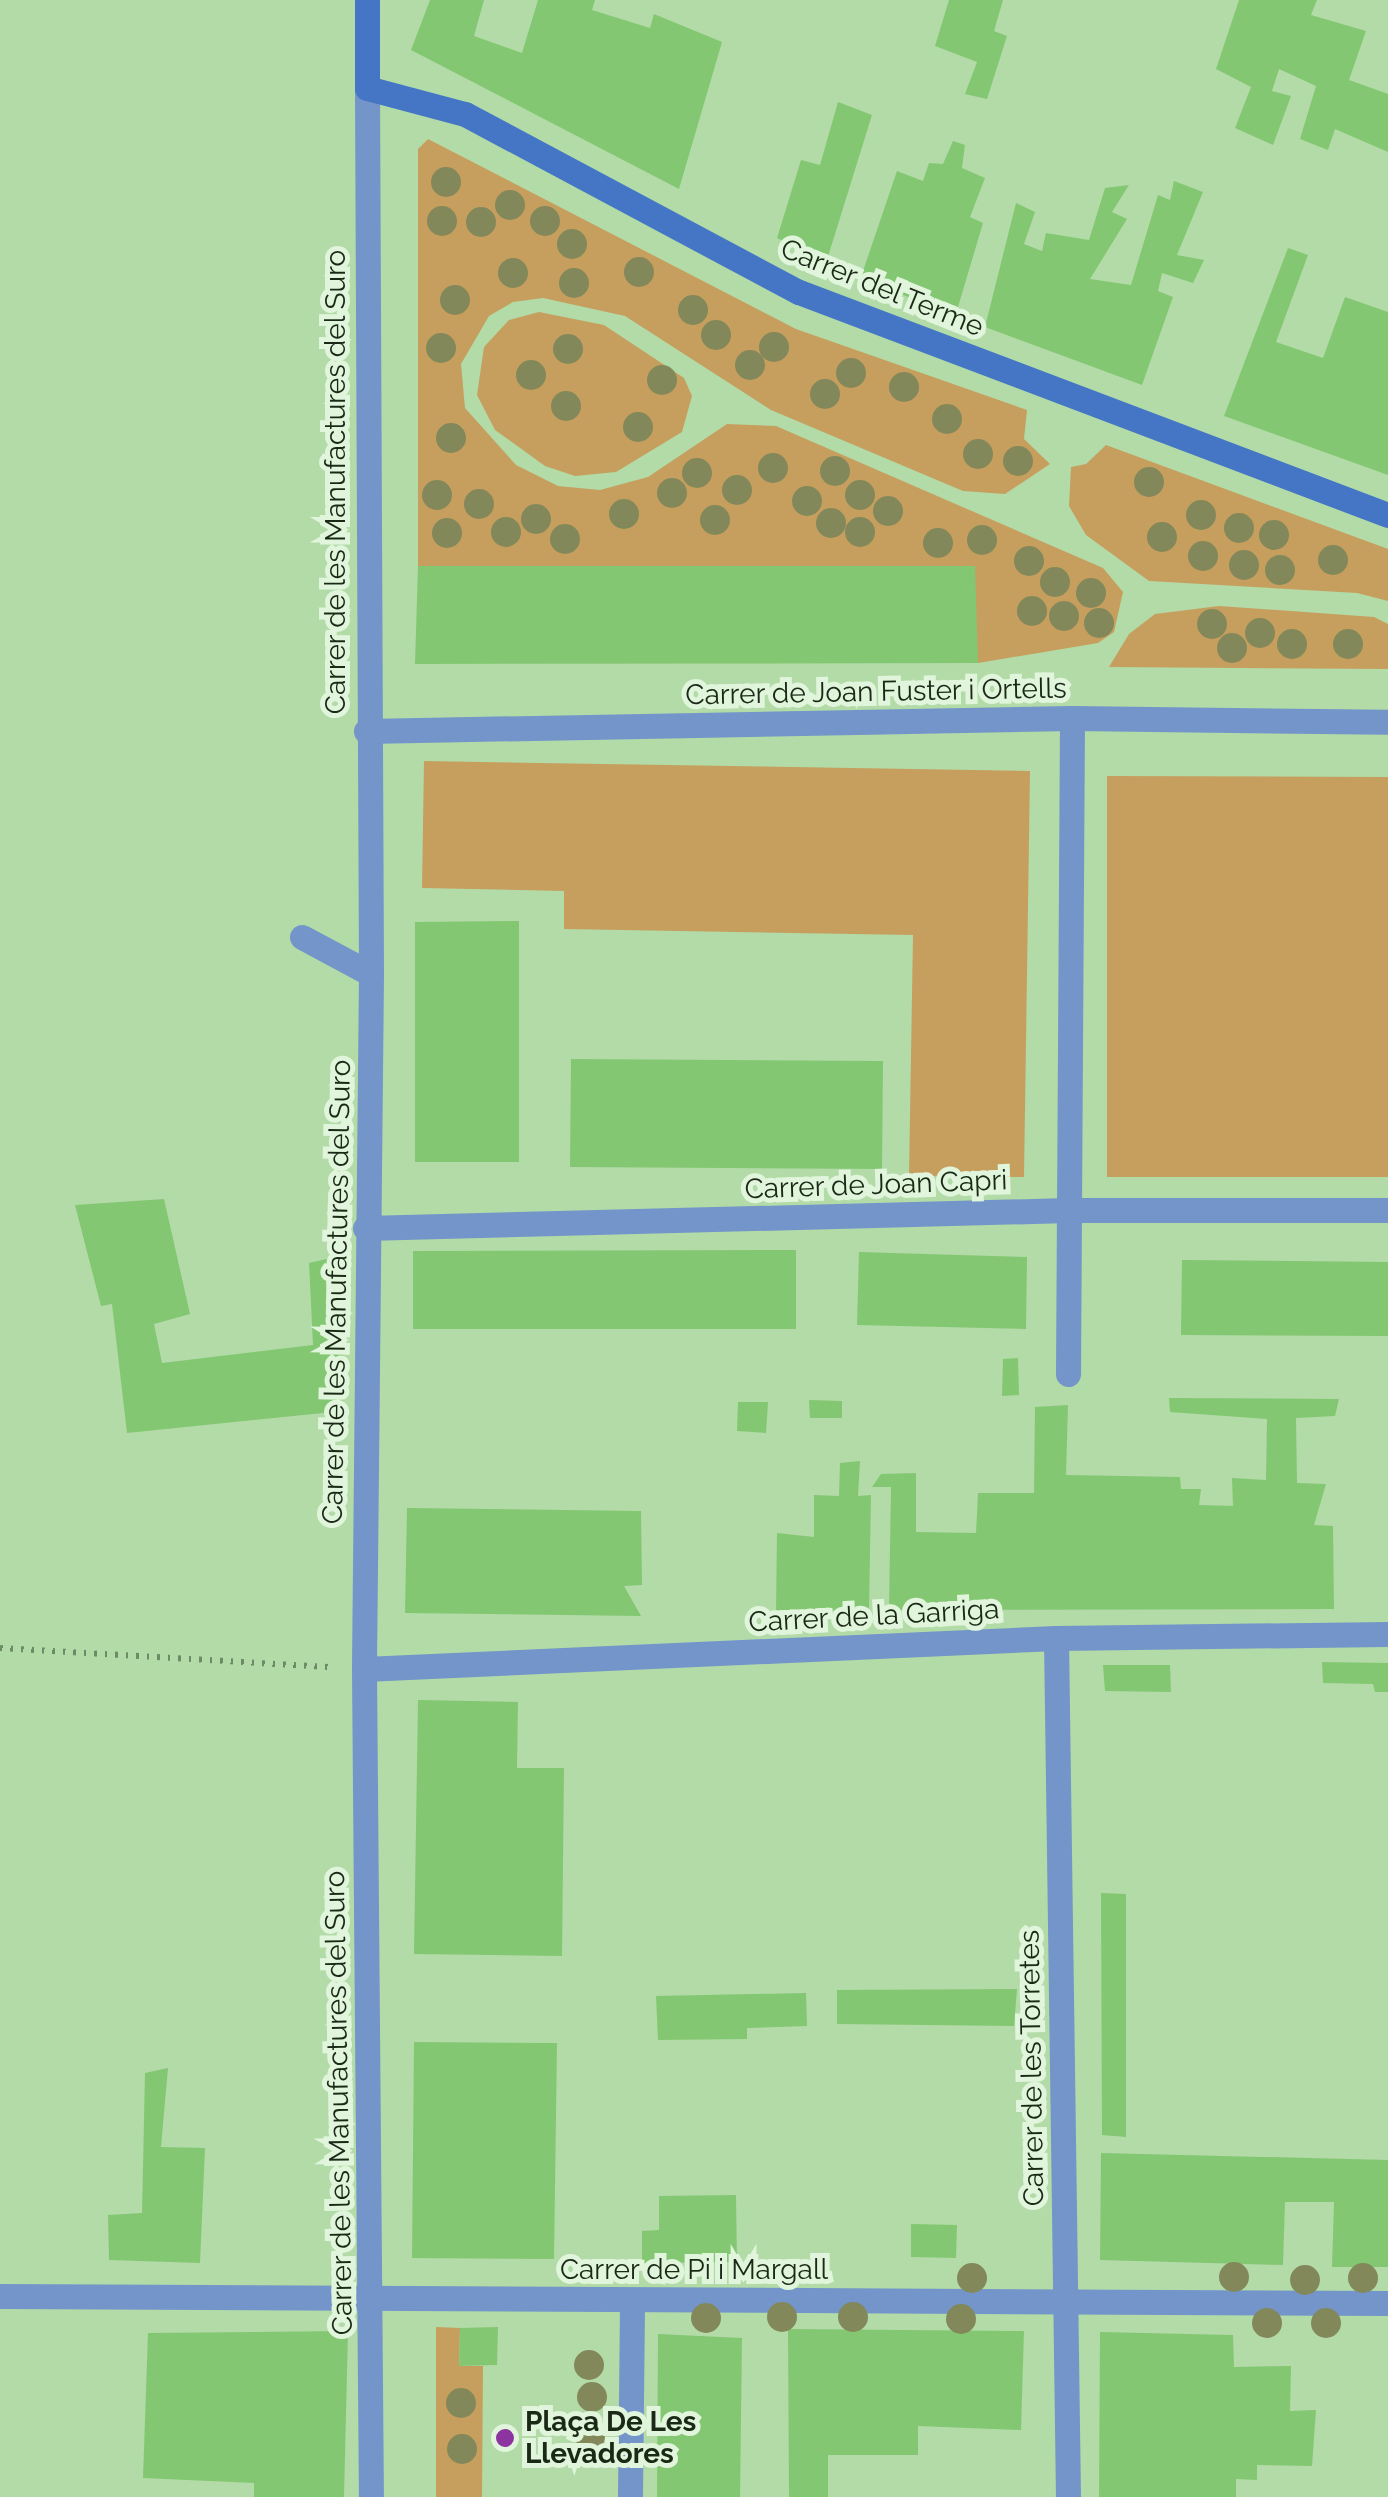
<!DOCTYPE html>
<html>
<head>
<meta charset="utf-8">
<style>
  body { margin:0 }
  #map { position:relative; width:1388px; height:2497px; overflow:hidden; background:#b2dba8; font-family:Raleway,sans-serif }
  div>[style] { position:absolute }
  .green>* { inset:0; background:#c69f5e }
  .building>* { inset:0; background:#84c772 }
  .path>* { height:6px; margin-top:-3px; transform-origin:0; background:repeating-linear-gradient(90deg,#6d8b66 0 2.5px,transparent 0 10.5px) }
  .lane>* { height:25px; margin:-12.5px; padding:0 12.5px; transform-origin:12.5px; border-radius:12.5px; background:#7395c9 }
  .street>* { height:25px; margin:-12.5px; padding:0 12.5px; transform-origin:12.5px; border-radius:12.5px; background:#7395c9 }
  .secondary>* { height:25px; margin:-12.5px; padding:0 12.5px; transform-origin:12.5px; border-radius:12.5px; background:#4576c5 }
  .trees>* { width:30px; height:30px; margin:-15px; border-radius:50%; background:#83885a }
  .dots>* { width:28px; height:28px; translate:-50% -50%; box-sizing:border-box; border:5px solid #e0f5db; border-radius:50% }
  span { translate:-50% -50%; white-space:nowrap; text-align:center; line-height:1.15; -webkit-text-stroke:10px #e0f5db; paint-order:stroke }
  .street-label { font-size:28px; color:#1a2916 }
  .poi-label { font-size:28px; color:#1a2916; font-weight:700 }
  .left { translate:0 -50%; text-align:left }
</style>
</head>
<body>
<div id="map">
  <div class="green">
    <div style="clip-path:polygon(428px 139px,796px 329px,1027px 410px,1024px 439px,1050px 464px,1005px 494px,963px 491px,771px 410px,625px 316px,543px 298px,513px 302px,489px 316px,461px 364px,465px 408px,516px 465px,558px 486px,600px 490px,648px 477px,727px 424px,776px 426px,1103px 568px,1123px 592px,1114px 632px,1098px 643px,978px 663px,418px 566px,418px 149px)"></div>
    <div style="clip-path:polygon(539px 312px,604px 325px,684px 378px,692px 396px,682px 432px,616px 472px,575px 476px,545px 466px,495px 430px,477px 395px,484px 347px,509px 320px)"></div>
    <div style="clip-path:polygon(1106px 445px,1388px 549px,1388px 601px,1357px 593px,1149px 581px,1086px 535px,1069px 506px,1071px 467px,1086px 464px)"></div>
    <div style="clip-path:polygon(1219px 606px,1374px 617px,1388px 624px,1388px 669px,1109px 667px,1129px 634px,1155px 614px)"></div>
    <div style="clip-path:polygon(424px 761px,1030px 771px,1024px 1177px,909px 1176px,913px 935px,564px 929px,564px 891px,422px 888px)"></div>
    <div style="clip-path:polygon(1107px 776px,1388px 777px,1388px 1177px,1107px 1177px)"></div>
    <div style="clip-path:polygon(436px 2327px,460px 2328px,459px 2366px,483px 2366px,482px 2497px,436px 2497px)"></div>
  </div>
  <div class="building">
    <div style="clip-path:polygon(430px 0,484px 0,474px 36px,522px 53px,538px 0,595px 0,592px 10px,650px 28px,654px 14px,722px 42px,679px 189px,411px 50px)"></div>
    <div style="clip-path:polygon(949px 0,1003px 0,994px 31px,1007px 36px,987px 99px,965px 94px,977px 62px,935px 46px)"></div>
    <div style="clip-path:polygon(1239px 0,1317px 0,1311px 15px,1366px 31px,1349px 80px,1388px 94px,1388px 152px,1335px 129px,1328px 150px,1300px 139px,1316px 86px,1279px 69px,1272px 91px,1291px 96px,1273px 145px,1235px 128px,1251px 87px,1216px 69px)"></div>
    <div style="clip-path:polygon(838px 102px,872px 115px,826px 263px,777px 238px,801px 160px,820px 165px)"></div>
    <div style="clip-path:polygon(953px 141px,965px 145px,962px 168px,985px 178px,970px 217px,983px 223px,955px 317px,861px 277px,897px 171px,923px 181px,929px 163px,943px 164px)"></div>
    <div style="clip-path:polygon(1174px 181px,1203px 192px,1177px 255px,1204px 260px,1193px 283px,1162px 273px,1158px 291px,1173px 297px,1142px 385px,985px 327px,1016px 203px,1035px 212px,1024px 244px,1042px 251px,1046px 233px,1089px 240px,1105px 188px,1129px 185px,1112px 212px,1127px 219px,1090px 279px,1131px 285px,1158px 195px,1170px 200px)"></div>
    <div style="clip-path:polygon(1288px 248px,1308px 255px,1276px 342px,1323px 358px,1345px 297px,1388px 312px,1388px 475px,1224px 416px)"></div>
    <div style="clip-path:polygon(418px 566px,975px 566px,978px 663px,415px 664px)"></div>
    <div style="clip-path:polygon(519px 921px,519px 1162px,415px 1162px,415px 922px)"></div>
    <div style="clip-path:polygon(571px 1059px,883px 1061px,882px 1169px,570px 1167px)"></div>
    <div style="clip-path:polygon(164px 1199px,190px 1314px,154px 1324px,162px 1363px,313px 1345px,309px 1263px,344px 1255px,343px 1411px,127px 1433px,112px 1304px,101px 1306px,75px 1205px)"></div>
    <div style="clip-path:polygon(796px 1250px,796px 1329px,413px 1329px,413px 1251px)"></div>
    <div style="clip-path:polygon(859px 1252px,1027px 1257px,1026px 1329px,857px 1325px)"></div>
    <div style="clip-path:polygon(1182px 1260px,1388px 1262px,1388px 1336px,1181px 1335px)"></div>
    <div style="clip-path:polygon(1018px 1358px,1019px 1395px,1002px 1396px,1003px 1359px)"></div>
    <div style="clip-path:polygon(1169px 1398px,1339px 1399px,1335px 1416px,1296px 1418px,1297px 1483px,1326px 1484px,1314px 1525px,1333px 1526px,1334px 1609px,889px 1610px,891px 1487px,872px 1487px,881px 1474px,916px 1473px,916px 1532px,976px 1533px,978px 1493px,1034px 1493px,1035px 1407px,1068px 1405px,1066px 1475px,1180px 1477px,1181px 1489px,1201px 1489px,1199px 1505px,1233px 1506px,1232px 1478px,1266px 1480px,1267px 1419px,1170px 1412px)"></div>
    <div style="clip-path:polygon(809px 1400px,842px 1401px,842px 1418px,810px 1418px)"></div>
    <div style="clip-path:polygon(738px 1402px,768px 1402px,766px 1433px,737px 1431px)"></div>
    <div style="clip-path:polygon(860px 1461px,858px 1496px,871px 1495px,869px 1611px,776px 1610px,777px 1533px,814px 1537px,814px 1495px,839px 1496px,840px 1463px)"></div>
    <div style="clip-path:polygon(407px 1508px,641px 1511px,642px 1585px,624px 1586px,641px 1616px,405px 1613px)"></div>
    <div style="clip-path:polygon(1322px 1662px,1388px 1663px,1388px 1692px,1375px 1692px,1373px 1684px,1323px 1683px)"></div>
    <div style="clip-path:polygon(1103px 1665px,1170px 1665px,1171px 1692px,1105px 1691px)"></div>
    <div style="clip-path:polygon(418px 1700px,518px 1702px,517px 1768px,564px 1768px,562px 1956px,414px 1954px)"></div>
    <div style="clip-path:polygon(1101px 1893px,1126px 1894px,1126px 2137px,1102px 2135px)"></div>
    <div style="clip-path:polygon(1017px 1989px,1014px 2026px,837px 2024px,837px 1990px)"></div>
    <div style="clip-path:polygon(806px 1993px,807px 2026px,747px 2028px,747px 2039px,658px 2040px,656px 1996px)"></div>
    <div style="clip-path:polygon(414px 2042px,557px 2043px,554px 2259px,412px 2258px)"></div>
    <div style="clip-path:polygon(168px 2068px,161px 2147px,205px 2148px,200px 2263px,109px 2260px,108px 2215px,142px 2213px,145px 2073px)"></div>
    <div style="clip-path:polygon(1101px 2153px,1388px 2160px,1388px 2267px,1332px 2267px,1334px 2202px,1285px 2202px,1283px 2265px,1100px 2260px)"></div>
    <div style="clip-path:polygon(736px 2195px,737px 2262px,642px 2263px,642px 2231px,659px 2230px,659px 2196px)"></div>
    <div style="clip-path:polygon(911px 2224px,957px 2225px,956px 2258px,911px 2257px)"></div>
    <div style="clip-path:polygon(498px 2327px,497px 2365px,459px 2366px,460px 2328px)"></div>
    <div style="clip-path:polygon(788px 2329px,1024px 2331px,1021px 2430px,918px 2426px,918px 2455px,828px 2455px,828px 2497px,789px 2497px)"></div>
    <div style="clip-path:polygon(348px 2331px,344px 2497px,254px 2497px,254px 2483px,143px 2478px,148px 2333px)"></div>
    <div style="clip-path:polygon(1100px 2332px,1233px 2335px,1234px 2367px,1291px 2366px,1290px 2411px,1316px 2410px,1312px 2466px,1257px 2465px,1257px 2480px,1236px 2479px,1236px 2497px,1099px 2497px)"></div>
    <div style="clip-path:polygon(658px 2334px,742px 2338px,740px 2497px,657px 2497px)"></div>
  </div>
  <div class="path">
    <div style="left:0;top:1648px;width:329px;rotate:3.3deg"></div>
  </div>
  <div class="lane">
    <div style="left:302px;top:937px;width:78px;rotate:28.2deg"></div>
  </div>
  <div class="street">
    <div style="left:367px;top:88px;width:886px;rotate:89.74deg"></div>
    <div style="left:371px;top:974px;width:695px;rotate:90.58deg"></div>
    <div style="left:364px;top:1669px;width:828px;rotate:89.52deg"></div>
    <div style="left:366px;top:731px;width:706px;rotate:-1.05deg"></div>
    <div style="left:1072px;top:718px;width:316px;rotate:0.7deg"></div>
    <div style="left:365px;top:1228px;width:704px;rotate:-1.46deg"></div>
    <div style="left:1069px;top:1210px;width:319px"></div>
    <div style="left:1068px;top:1374px;width:656px;rotate:-89.65deg"></div>
    <div style="left:1056px;top:1638px;width:859px;rotate:89.2deg"></div>
    <div style="left:364px;top:1669px;width:693px;rotate:-2.57deg"></div>
    <div style="left:1056px;top:1638px;width:332px;rotate:-0.7deg"></div>
    <div style="left:0;top:2296px;width:1388px;rotate:0.29deg"></div>
    <div style="left:630px;top:2497px;width:197px;rotate:-89.4deg"></div>
  </div>
  <div class="secondary">
    <div style="left:367px;top:0;width:88px;rotate:90deg"></div>
    <div style="left:367px;top:88px;width:101px;rotate:14.9deg"></div>
    <div style="left:465px;top:114px;width:378px;rotate:28.1deg"></div>
    <div style="left:799px;top:292px;width:630px;rotate:20.74deg"></div>
  </div>
  <div class="trees">
    <div style="left:446px;top:182px"></div>
    <div style="left:510px;top:205px"></div>
    <div style="left:442px;top:221px"></div>
    <div style="left:545px;top:221px"></div>
    <div style="left:481px;top:222px"></div>
    <div style="left:572px;top:244px"></div>
    <div style="left:639px;top:272px"></div>
    <div style="left:513px;top:273px"></div>
    <div style="left:574px;top:283px"></div>
    <div style="left:455px;top:300px"></div>
    <div style="left:693px;top:310px"></div>
    <div style="left:716px;top:335px"></div>
    <div style="left:774px;top:347px"></div>
    <div style="left:441px;top:348px"></div>
    <div style="left:568px;top:349px"></div>
    <div style="left:750px;top:365px"></div>
    <div style="left:851px;top:373px"></div>
    <div style="left:531px;top:375px"></div>
    <div style="left:662px;top:380px"></div>
    <div style="left:904px;top:387px"></div>
    <div style="left:825px;top:394px"></div>
    <div style="left:566px;top:406px"></div>
    <div style="left:947px;top:419px"></div>
    <div style="left:638px;top:427px"></div>
    <div style="left:451px;top:438px"></div>
    <div style="left:978px;top:454px"></div>
    <div style="left:1018px;top:461px"></div>
    <div style="left:773px;top:468px"></div>
    <div style="left:835px;top:471px"></div>
    <div style="left:697px;top:473px"></div>
    <div style="left:1149px;top:482px"></div>
    <div style="left:737px;top:490px"></div>
    <div style="left:672px;top:493px"></div>
    <div style="left:437px;top:495px"></div>
    <div style="left:860px;top:495px"></div>
    <div style="left:807px;top:501px"></div>
    <div style="left:479px;top:504px"></div>
    <div style="left:888px;top:511px"></div>
    <div style="left:624px;top:514px"></div>
    <div style="left:1201px;top:515px"></div>
    <div style="left:536px;top:519px"></div>
    <div style="left:715px;top:520px"></div>
    <div style="left:831px;top:523px"></div>
    <div style="left:1239px;top:528px"></div>
    <div style="left:506px;top:532px"></div>
    <div style="left:860px;top:532px"></div>
    <div style="left:447px;top:533px"></div>
    <div style="left:1274px;top:535px"></div>
    <div style="left:1162px;top:537px"></div>
    <div style="left:565px;top:539px"></div>
    <div style="left:982px;top:540px"></div>
    <div style="left:938px;top:543px"></div>
    <div style="left:1203px;top:556px"></div>
    <div style="left:1333px;top:560px"></div>
    <div style="left:1029px;top:561px"></div>
    <div style="left:1244px;top:565px"></div>
    <div style="left:1280px;top:570px"></div>
    <div style="left:1055px;top:582px"></div>
    <div style="left:1091px;top:593px"></div>
    <div style="left:1032px;top:611px"></div>
    <div style="left:1064px;top:616px"></div>
    <div style="left:1099px;top:623px"></div>
    <div style="left:1212px;top:624px"></div>
    <div style="left:1260px;top:633px"></div>
    <div style="left:1292px;top:644px"></div>
    <div style="left:1348px;top:644px"></div>
    <div style="left:1232px;top:648px"></div>
    <div style="left:1234px;top:2277px"></div>
    <div style="left:972px;top:2278px"></div>
    <div style="left:1363px;top:2278px"></div>
    <div style="left:1305px;top:2280px"></div>
    <div style="left:782px;top:2317px"></div>
    <div style="left:853px;top:2317px"></div>
    <div style="left:706px;top:2318px"></div>
    <div style="left:961px;top:2319px"></div>
    <div style="left:1267px;top:2323px"></div>
    <div style="left:1326px;top:2323px"></div>
    <div style="left:589px;top:2365px"></div>
    <div style="left:592px;top:2397px"></div>
    <div style="left:461px;top:2403px"></div>
    <div style="left:590px;top:2436px"></div>
    <div style="left:462px;top:2449px"></div>
  </div>
  <div class="dots">
    <div style="left:505px;top:2438px;background:#8c34a0"></div>
  </div>
  <div class="street-label">
    <span style="left:882px;top:288px;rotate:22deg">Carrer del Terme</span>
    <span style="left:336px;top:482px;rotate:-90deg">Carrer de les Manufactures del Suro</span>
    <span style="left:876px;top:692px;rotate:-1deg">Carrer de Joan Fuster i Ortells</span>
    <span style="left:876px;top:1185px;rotate:-2deg">Carrer de Joan Capri</span>
    <span style="left:337px;top:1292px;rotate:-89deg">Carrer de les Manufactures del Suro</span>
    <span style="left:874px;top:1616px;rotate:-3deg">Carrer de la Garriga</span>
    <span style="left:1032px;top:2068px;rotate:-91deg">Carrer de les Torretes</span>
    <span style="left:339px;top:2103px;rotate:-91deg">Carrer de les Manufactures del Suro</span>
    <span style="left:694px;top:2270px">Carrer de Pi i Margall</span>
  </div>
  <div class="poi-label">
    <span class="left" style="left:525px;top:2438px">Plaça De Les<br>Llevadores</span>
  </div>
</div>
</body>
</html>
